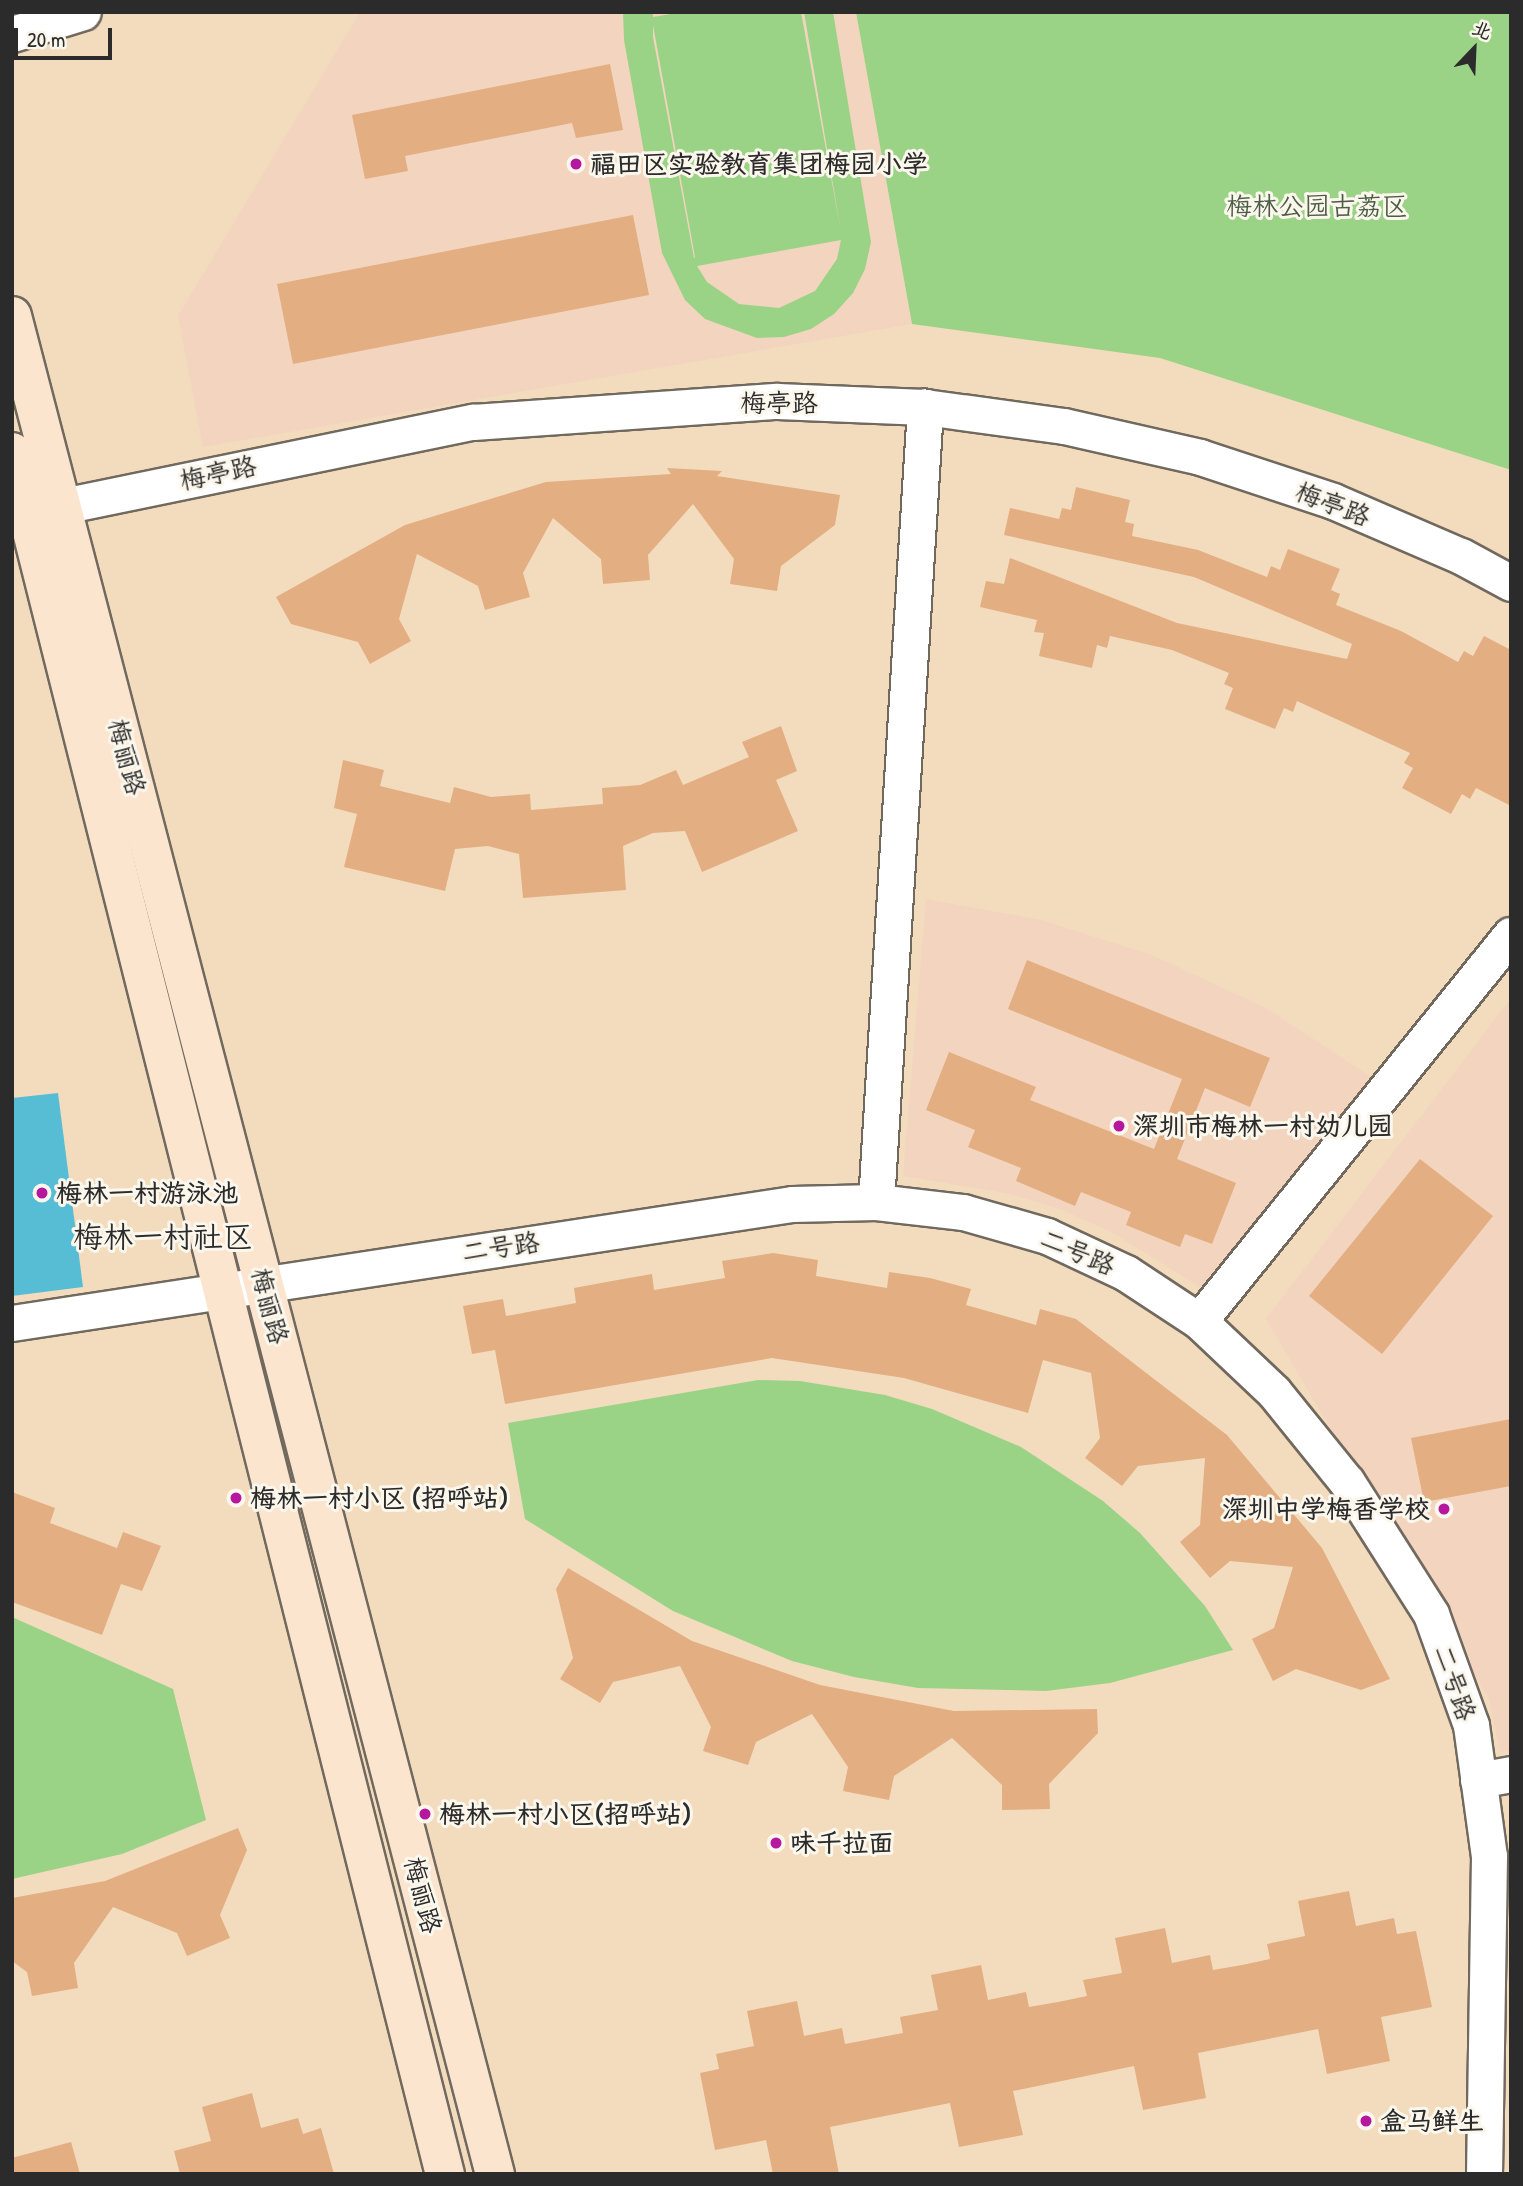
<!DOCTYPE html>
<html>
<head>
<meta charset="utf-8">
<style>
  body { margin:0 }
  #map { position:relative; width:1523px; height:2186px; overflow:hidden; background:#f3dcbe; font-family:"Patrick Hand","LXGW WenKai TC",sans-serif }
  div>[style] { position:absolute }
  .built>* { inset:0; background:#f3d4bf }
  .green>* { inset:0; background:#9ad386 }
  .water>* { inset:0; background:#57bdd5 }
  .building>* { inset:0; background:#e3ae82 }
  .roads { filter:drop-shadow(2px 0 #71695e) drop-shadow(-2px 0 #71695e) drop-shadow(0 2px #71695e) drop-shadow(0 -2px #71695e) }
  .street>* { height:35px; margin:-17.5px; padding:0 17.5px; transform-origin:17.5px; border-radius:17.5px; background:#fff }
  .secondary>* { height:38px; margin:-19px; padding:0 19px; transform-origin:19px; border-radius:19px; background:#fce5cf }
  .dots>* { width:19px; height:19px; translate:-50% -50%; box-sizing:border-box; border:4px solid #fbf7ec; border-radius:50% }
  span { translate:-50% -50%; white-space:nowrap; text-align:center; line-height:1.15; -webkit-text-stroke:6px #fbf7ec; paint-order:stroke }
  .poi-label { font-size:26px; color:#2b2b2b; font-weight:700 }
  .left { translate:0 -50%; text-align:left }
  .right { translate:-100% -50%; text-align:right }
  .park-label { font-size:26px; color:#4c5d46 }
  .street-label { font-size:26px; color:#2b2b2b }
  .quarter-label { font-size:30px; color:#2b2b2b }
  .frame { position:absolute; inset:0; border:14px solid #2b2b2b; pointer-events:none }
  .north { position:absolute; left:1439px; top:14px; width:70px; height:70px; -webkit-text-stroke:5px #fbf7ec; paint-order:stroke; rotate:23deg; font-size:19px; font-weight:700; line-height:28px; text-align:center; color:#2b2b2b }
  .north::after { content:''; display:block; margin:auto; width:24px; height:32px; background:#2b2b2b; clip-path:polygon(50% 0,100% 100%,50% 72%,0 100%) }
  .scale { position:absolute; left:14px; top:28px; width:98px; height:32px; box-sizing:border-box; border:4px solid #2b2b2b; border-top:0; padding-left:9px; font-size:21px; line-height:24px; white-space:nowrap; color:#2b2b2b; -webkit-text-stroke:5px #fbf7ec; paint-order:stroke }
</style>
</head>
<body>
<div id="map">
  <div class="built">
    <div style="clip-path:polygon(360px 12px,856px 12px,912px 324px,203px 447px,178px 316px)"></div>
    <div style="clip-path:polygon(926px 899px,1041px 920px,1152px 955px,1266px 1008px,1371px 1077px,1203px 1289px,1111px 1232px,1062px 1210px,1010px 1194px,903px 1176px)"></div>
    <div style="clip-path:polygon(1511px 998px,1511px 1750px,1500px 1752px,1489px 1699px,1266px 1319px)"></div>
  </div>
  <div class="green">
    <div style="clip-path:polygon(evenodd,623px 12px,653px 12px,653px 17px,682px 12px,801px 12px,841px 232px,804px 12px,833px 12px,871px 242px,865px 269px,853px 293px,834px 314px,811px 329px,784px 337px,757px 338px,705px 319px,685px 300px,662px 253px,624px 40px,623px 12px,653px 25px,695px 257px,694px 258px,653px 37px,653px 25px,623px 12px,841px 240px,837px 259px,815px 291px,779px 308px,739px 304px,707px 282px,697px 266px,841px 240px)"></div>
    <div style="clip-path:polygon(856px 12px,1511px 12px,1511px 470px,1160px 358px,912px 324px)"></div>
    <div style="clip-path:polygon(758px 1380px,800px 1381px,885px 1395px,932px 1409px,1021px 1447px,1103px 1501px,1140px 1533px,1205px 1606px,1233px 1650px,1110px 1683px,1046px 1691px,918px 1688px,854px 1677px,792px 1661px,673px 1611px,525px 1519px,508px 1423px)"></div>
    <div style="clip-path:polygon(12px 1617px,173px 1689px,206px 1820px,122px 1854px,12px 1879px)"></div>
  </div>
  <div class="water">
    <div style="clip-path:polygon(58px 1093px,83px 1287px,12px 1296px,12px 1098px)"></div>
  </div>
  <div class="building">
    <div style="clip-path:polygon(610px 64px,623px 130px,576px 138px,572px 123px,405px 156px,408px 171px,365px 179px,352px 115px)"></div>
    <div style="clip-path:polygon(633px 215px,649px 295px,293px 364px,277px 284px)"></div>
    <div style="clip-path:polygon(667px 468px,722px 471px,717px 476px,840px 495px,835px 525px,781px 566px,777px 591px,730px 584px,734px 559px,693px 504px,648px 555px,650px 580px,603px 584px,601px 559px,553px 518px,523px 573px,530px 597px,485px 610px,478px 586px,417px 554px,399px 619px,411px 641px,370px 664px,358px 642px,291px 624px,276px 597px,405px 525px,546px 482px,671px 474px)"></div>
    <div style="clip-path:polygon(1076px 487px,1130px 500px,1125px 522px,1134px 524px,1132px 536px,1198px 550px,1267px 577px,1271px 566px,1280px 570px,1288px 549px,1340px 569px,1331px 590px,1340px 594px,1336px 605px,1401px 631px,1458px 662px,1464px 651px,1473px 656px,1484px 636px,1511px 650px,1511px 806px,1476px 788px,1470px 799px,1462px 794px,1451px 814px,1402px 788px,1413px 768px,1404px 763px,1410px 753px,1297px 701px,1293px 712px,1284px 708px,1275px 729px,1225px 709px,1233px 688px,1224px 684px,1229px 673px,1172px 650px,1110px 636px,1107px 648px,1097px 645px,1092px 668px,1039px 656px,1044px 633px,1034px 632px,1037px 620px,980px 607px,986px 581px,1004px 584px,1010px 558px,1177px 623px,1347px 659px,1352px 644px,1194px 577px,1004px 535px,1010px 508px,1059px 519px,1062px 508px,1071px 510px)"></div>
    <div style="clip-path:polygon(781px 726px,797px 771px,776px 780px,798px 831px,702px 872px,685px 831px,653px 833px,623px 846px,626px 890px,523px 898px,519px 854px,488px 846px,455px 849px,445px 891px,344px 867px,357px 814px,334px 808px,343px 760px,384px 770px,380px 786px,450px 803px,454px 787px,491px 797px,530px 794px,531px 810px,603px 804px,602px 788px,640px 785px,676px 770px,683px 785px,749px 757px,742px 742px)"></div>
    <div style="clip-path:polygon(1027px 960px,1270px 1058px,1250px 1107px,1205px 1088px,1177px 1159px,1236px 1183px,1212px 1244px,1185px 1234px,1180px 1247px,1126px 1225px,1131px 1212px,1081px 1192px,1075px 1206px,1016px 1181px,1021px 1168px,968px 1147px,975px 1130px,926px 1110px,949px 1052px,1036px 1087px,1030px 1100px,1154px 1149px,1182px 1079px,1008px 1009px)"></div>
    <div style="clip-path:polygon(1420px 1159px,1493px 1216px,1382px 1354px,1309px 1296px)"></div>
    <div style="clip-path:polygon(773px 1253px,818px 1260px,816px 1276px,887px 1288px,889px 1272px,930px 1278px,971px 1289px,966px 1305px,1036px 1325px,1040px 1309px,1076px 1319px,1227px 1435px,1322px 1548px,1390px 1679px,1361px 1690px,1296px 1669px,1273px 1681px,1252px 1639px,1274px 1628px,1293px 1567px,1230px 1561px,1210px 1578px,1180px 1542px,1200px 1525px,1205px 1458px,1138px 1466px,1122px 1486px,1085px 1458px,1100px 1438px,1091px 1373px,1043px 1360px,1028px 1413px,904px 1378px,772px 1358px,505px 1404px,495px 1350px,472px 1354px,463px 1306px,503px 1299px,506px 1316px,576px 1303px,574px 1288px,612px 1281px,652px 1274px,654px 1290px,725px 1278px,722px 1261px)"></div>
    <div style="clip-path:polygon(1511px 1419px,1511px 1486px,1424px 1502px,1411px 1438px)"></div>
    <div style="clip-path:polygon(12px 1492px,55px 1508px,50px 1523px,117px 1548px,123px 1532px,161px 1546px,142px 1591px,121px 1584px,102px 1635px,12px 1602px)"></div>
    <div style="clip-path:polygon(568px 1568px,692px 1641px,820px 1685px,954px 1711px,1097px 1709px,1098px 1733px,1049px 1784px,1050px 1809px,1002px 1810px,1002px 1785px,952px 1738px,894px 1776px,889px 1800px,843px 1791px,848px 1767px,812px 1714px,756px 1742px,748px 1765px,703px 1751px,711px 1727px,680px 1666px,613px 1682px,600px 1703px,560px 1679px,573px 1658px,556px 1589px)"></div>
    <div style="clip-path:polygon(238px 1828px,247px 1850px,220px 1915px,230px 1938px,187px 1956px,177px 1933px,113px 1907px,74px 1963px,78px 1988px,32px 1996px,27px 1972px,12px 1961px,12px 1898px,105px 1881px)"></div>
    <div style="clip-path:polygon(1349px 1891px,1356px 1926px,1394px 1918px,1397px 1934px,1416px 1931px,1432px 2007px,1381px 2017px,1390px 2061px,1327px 2074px,1318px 2029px,1198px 2053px,1206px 2098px,1143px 2110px,1134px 2066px,1013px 2091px,1023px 2135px,959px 2147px,950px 2103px,830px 2127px,839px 2174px,773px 2174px,766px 2140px,715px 2150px,700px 2073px,719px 2069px,716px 2054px,754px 2046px,747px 2011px,797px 2001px,804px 2036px,842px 2028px,845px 2044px,903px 2033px,900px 2017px,938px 2010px,931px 1975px,981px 1965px,988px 2000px,1026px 1992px,1029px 2007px,1058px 2002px,1087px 1996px,1083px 1980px,1122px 1973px,1115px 1938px,1165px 1928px,1172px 1963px,1210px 1955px,1213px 1970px,1242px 1965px,1270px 1959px,1267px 1944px,1305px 1936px,1298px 1901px)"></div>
    <div style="clip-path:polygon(252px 2093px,261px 2128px,298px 2118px,303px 2134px,321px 2128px,334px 2174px,180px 2174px,174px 2151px,211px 2141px,202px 2107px)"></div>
    <div style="clip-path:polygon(71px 2142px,80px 2174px,12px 2174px,12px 2158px)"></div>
  </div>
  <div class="roads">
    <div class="street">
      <div style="left:12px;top:34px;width:74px;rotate:-17.2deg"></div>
      <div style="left:33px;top:512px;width:449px;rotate:-11.6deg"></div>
      <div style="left:473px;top:422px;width:305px;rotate:-4deg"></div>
      <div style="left:777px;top:401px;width:148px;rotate:2.3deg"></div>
      <div style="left:925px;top:407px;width:140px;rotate:7.8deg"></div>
      <div style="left:1064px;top:426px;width:139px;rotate:12.8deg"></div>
      <div style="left:1200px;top:457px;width:140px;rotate:18.3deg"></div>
      <div style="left:1333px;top:501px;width:139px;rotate:23.3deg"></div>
      <div style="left:1461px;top:556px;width:57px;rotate:28.4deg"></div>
      <div style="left:876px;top:1202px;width:797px;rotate:-86.47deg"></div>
      <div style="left:1199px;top:1321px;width:496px;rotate:-51.1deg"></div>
      <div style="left:12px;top:1323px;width:789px;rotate:-8.67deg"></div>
      <div style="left:792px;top:1204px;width:84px;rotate:-1.4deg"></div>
      <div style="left:876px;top:1202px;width:88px;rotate:6.6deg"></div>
      <div style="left:963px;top:1212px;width:87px;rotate:15.9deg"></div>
      <div style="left:1047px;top:1236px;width:87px;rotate:25.1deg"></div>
      <div style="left:1126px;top:1273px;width:87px;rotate:33.3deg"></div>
      <div style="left:1199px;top:1321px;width:103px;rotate:43.4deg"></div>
      <div style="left:1274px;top:1392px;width:116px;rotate:51deg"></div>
      <div style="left:1347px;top:1482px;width:156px;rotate:57.5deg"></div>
      <div style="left:1431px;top:1614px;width:118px;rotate:70.2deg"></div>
      <div style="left:1471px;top:1725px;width:132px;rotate:82.2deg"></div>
      <div style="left:1489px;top:1856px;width:318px;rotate:90.9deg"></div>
      <div style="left:1478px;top:1780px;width:34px;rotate:-10deg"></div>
    </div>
    <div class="secondary">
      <div style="left:12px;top:316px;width:1920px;rotate:75.43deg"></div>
      <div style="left:12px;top:452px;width:1776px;rotate:75.89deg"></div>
    </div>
  </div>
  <div class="dots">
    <div style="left:576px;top:164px;background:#b5179e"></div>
    <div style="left:1119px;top:1126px;background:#b5179e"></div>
    <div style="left:42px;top:1193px;background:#b5179e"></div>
    <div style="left:236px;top:1498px;background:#b5179e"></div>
    <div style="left:1444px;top:1509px;background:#b5179e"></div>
    <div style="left:425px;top:1814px;background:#b5179e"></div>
    <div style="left:776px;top:1843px;background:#b5179e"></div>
    <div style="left:1366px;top:2121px;background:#b5179e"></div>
  </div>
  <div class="poi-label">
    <span class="left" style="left:590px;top:164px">福田区实验教育集团梅园小学</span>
    <span class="left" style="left:1133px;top:1126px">深圳市梅林一村幼儿园</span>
    <span class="left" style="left:56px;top:1193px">梅林一村游泳池</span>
    <span class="left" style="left:250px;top:1498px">梅林一村小区 (招呼站)</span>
    <span class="right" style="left:1430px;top:1509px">深圳中学梅香学校</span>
    <span class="left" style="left:439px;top:1814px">梅林一村小区(招呼站)</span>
    <span class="left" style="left:790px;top:1843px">味千拉面</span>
    <span class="left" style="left:1380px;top:2121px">盒马鲜生</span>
  </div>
  <div class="park-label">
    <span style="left:1317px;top:206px">梅林公园古荔区</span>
  </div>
  <div class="street-label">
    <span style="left:779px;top:403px">梅亭路</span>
    <span style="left:218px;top:473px;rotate:-12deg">梅亭路</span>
    <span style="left:1333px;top:504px;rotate:21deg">梅亭路</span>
    <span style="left:127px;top:757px;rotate:75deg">梅丽路</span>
    <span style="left:501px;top:1247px;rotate:-8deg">二号路</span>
    <span style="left:1078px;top:1252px;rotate:23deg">二号路</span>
    <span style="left:270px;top:1306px;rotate:75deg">梅丽路</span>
    <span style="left:1455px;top:1683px;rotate:71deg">二号路</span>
    <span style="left:423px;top:1895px;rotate:75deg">梅丽路</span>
  </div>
  <div class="quarter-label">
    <span style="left:163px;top:1236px">梅林一村社区</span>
  </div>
  <div class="frame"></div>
  <div class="north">北</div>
  <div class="scale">20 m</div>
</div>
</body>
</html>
